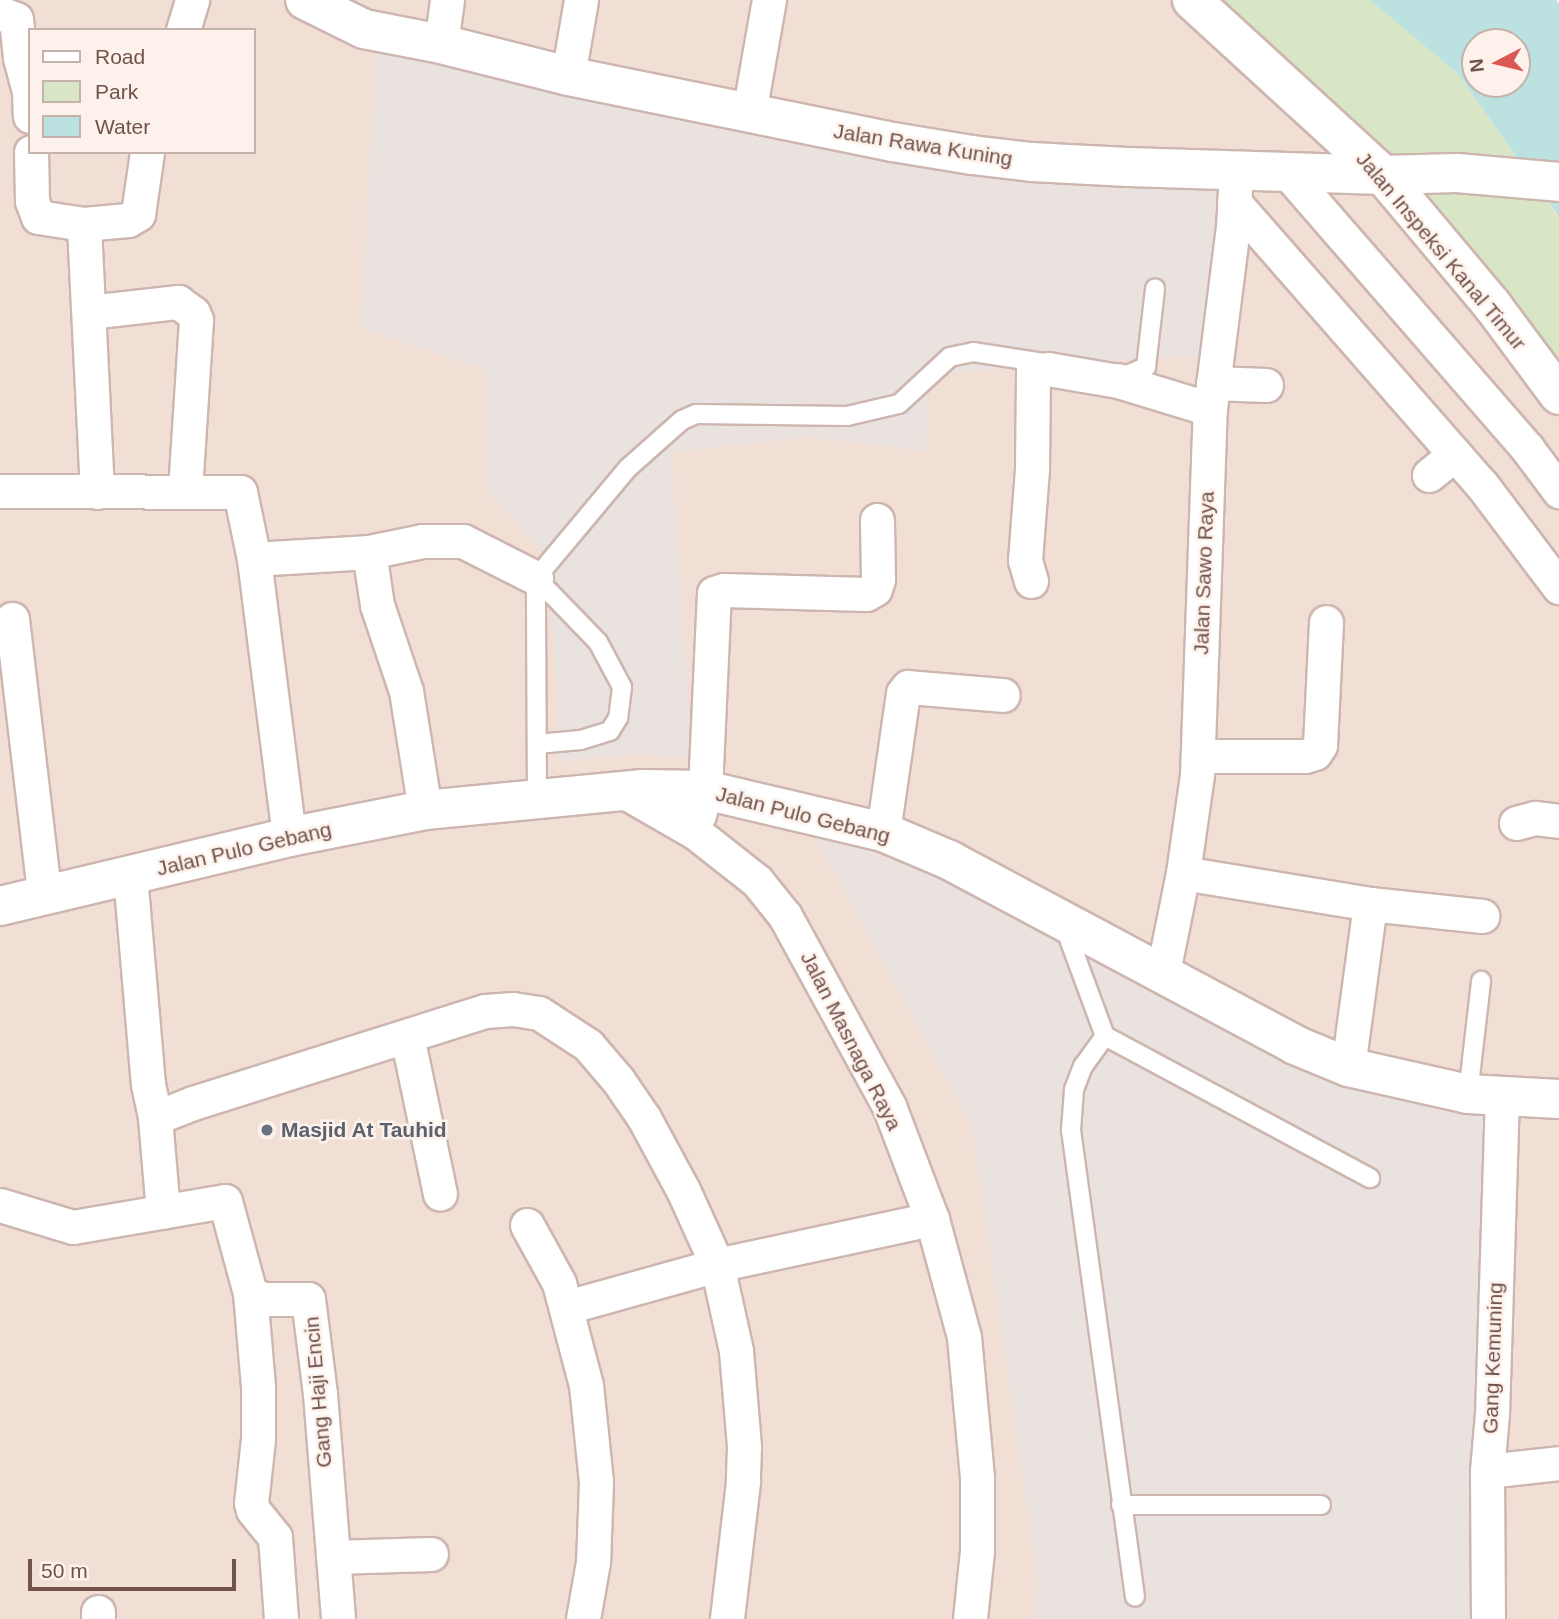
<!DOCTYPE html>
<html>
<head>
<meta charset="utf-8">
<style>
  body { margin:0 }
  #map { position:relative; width:1559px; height:1619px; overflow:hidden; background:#faeee5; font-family:Arial,sans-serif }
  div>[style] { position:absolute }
  .residential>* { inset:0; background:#f1ded4 }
  .industrial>* { inset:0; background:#eae2df }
  .green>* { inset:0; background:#d9e6c5 }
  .water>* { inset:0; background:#bbe2e0 }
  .roads { filter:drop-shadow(2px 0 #cdb6af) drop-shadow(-2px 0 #cdb6af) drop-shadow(0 2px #cdb6af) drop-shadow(0 -2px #cdb6af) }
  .service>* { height:18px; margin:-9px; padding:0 9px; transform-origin:9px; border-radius:9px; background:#fff }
  .minor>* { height:33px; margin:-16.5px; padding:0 16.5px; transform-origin:16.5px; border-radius:16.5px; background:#fff }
  .tertiary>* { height:38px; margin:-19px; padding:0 19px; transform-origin:19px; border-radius:19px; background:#fff }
  .dots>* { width:19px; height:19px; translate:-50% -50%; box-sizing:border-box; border:4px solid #fdf2eb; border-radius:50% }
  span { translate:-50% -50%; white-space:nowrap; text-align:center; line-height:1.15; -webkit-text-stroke:5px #fdf2eb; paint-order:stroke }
  .street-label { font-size:21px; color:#71524c }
  .worship-label { font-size:21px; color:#5b616d; font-weight:700 }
  .left { translate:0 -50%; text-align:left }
  .legend { position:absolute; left:28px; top:28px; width:228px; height:126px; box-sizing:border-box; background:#fdf2eb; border:2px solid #c5b2ab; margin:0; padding:9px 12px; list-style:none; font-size:21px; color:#71524c }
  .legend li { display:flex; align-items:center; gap:14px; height:35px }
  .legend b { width:35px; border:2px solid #c5b2ab }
  .north { position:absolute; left:1461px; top:28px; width:70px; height:70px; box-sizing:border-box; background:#fdf2eb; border:2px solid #c5b2ab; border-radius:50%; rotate:263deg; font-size:19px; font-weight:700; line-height:28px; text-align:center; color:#71524c }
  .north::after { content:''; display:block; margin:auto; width:24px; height:32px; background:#da5854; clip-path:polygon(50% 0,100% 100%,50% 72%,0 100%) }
  .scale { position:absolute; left:28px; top:1559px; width:208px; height:32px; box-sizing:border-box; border:4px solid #71524c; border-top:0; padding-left:9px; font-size:21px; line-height:24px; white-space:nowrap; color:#71524c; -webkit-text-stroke:5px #fdf2eb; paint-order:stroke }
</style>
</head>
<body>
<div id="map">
  <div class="residential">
    <div style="clip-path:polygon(evenodd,0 0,1192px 0,1296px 93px,1559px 396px,1559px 1619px,0 1619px,0 0,30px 30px,254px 30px,254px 152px,30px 152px,30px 30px)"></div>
  </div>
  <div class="industrial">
    <div style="clip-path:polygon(377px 27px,1215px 183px,1208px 356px,1038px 364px,929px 376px,926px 451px,808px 437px,671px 452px,692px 758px,638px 754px,559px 761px,551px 562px,487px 489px,485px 370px,361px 327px)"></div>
    <div style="clip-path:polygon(812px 831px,941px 877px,1178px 1006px,1331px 1080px,1506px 1102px,1493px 1619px,1034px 1619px,1038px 1582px,972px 1126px)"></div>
  </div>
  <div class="green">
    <div style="clip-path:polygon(1192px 0,1371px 0,1457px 73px,1559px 218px,1559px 398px,1467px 276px)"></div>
  </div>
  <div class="water">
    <div style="clip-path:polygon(evenodd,1370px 0,1556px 0,1559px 4px,1559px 217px,1457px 73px,1370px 0,1475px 42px,1517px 42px,1517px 84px,1475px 84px,1475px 42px)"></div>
  </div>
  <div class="roads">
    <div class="service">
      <div style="left:1118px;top:373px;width:9px;rotate:13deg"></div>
      <div style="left:1127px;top:375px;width:21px;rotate:-23deg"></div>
      <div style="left:1146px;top:367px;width:79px;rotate:-83.4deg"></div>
      <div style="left:536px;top:578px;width:89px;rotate:45.9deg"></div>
      <div style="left:598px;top:642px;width:51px;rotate:61.9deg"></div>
      <div style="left:622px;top:687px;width:31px;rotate:97deg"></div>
      <div style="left:618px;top:718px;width:15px;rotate:122deg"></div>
      <div style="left:610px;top:731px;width:31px;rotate:163deg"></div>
      <div style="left:580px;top:740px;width:43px;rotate:174.7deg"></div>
      <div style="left:537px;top:799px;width:221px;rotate:-90.3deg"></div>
      <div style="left:536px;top:578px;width:143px;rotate:-50.1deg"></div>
      <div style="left:628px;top:468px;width:72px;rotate:-41.6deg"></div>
      <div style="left:682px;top:420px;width:15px;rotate:-23deg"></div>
      <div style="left:696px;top:414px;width:151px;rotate:0.8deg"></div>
      <div style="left:847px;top:416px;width:53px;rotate:-13deg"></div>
      <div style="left:899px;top:404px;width:69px;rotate:-42.7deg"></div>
      <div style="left:950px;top:357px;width:24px;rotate:-12deg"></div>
      <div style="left:973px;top:352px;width:73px;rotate:8.7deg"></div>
      <div style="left:1065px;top:928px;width:115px;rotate:69.7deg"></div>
      <div style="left:1105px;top:1036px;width:301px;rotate:28.2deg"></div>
      <div style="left:1105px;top:1036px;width:37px;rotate:126deg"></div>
      <div style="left:1083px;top:1066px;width:26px;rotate:111deg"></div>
      <div style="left:1074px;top:1090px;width:40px;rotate:94.3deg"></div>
      <div style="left:1071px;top:1130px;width:471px;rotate:82.2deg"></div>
      <div style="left:1468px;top:1094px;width:114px;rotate:-83.4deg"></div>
      <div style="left:1121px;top:1505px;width:200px"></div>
    </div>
    <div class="minor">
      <div style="left:0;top:13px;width:17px;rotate:21deg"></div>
      <div style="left:16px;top:19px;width:39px;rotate:84deg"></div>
      <div style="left:20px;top:58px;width:34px;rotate:75deg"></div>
      <div style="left:29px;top:91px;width:25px;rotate:88deg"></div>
      <div style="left:183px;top:30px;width:31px;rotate:-73deg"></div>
      <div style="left:441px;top:44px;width:44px;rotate:-82.2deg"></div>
      <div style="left:568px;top:76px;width:77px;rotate:-80.3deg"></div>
      <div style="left:749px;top:113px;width:115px;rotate:-80deg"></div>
      <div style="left:31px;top:152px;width:49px;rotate:88.8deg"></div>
      <div style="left:32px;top:201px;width:17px;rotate:69deg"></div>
      <div style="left:38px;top:217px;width:47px;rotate:8.7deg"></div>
      <div style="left:1287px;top:172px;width:366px;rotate:49deg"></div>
      <div style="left:1527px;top:448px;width:54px;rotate:53.3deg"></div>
      <div style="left:1234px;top:202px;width:376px;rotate:48.8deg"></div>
      <div style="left:1482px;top:485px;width:128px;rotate:53deg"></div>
      <div style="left:89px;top:312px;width:90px;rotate:-6.4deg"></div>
      <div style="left:178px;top:302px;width:19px;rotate:36deg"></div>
      <div style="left:193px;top:313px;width:8px;rotate:67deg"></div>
      <div style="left:196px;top:320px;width:172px;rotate:93.7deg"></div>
      <div style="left:1213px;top:383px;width:53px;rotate:2.2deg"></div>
      <div style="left:1429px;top:475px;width:33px;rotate:-39deg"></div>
      <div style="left:0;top:491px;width:240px;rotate:0.2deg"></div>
      <div style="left:240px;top:492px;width:68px;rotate:78.2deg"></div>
      <div style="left:254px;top:559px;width:280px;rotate:82.8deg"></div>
      <div style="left:97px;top:492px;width:268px;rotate:-92.8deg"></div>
      <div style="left:84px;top:224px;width:44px;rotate:-5.2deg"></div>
      <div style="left:128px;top:220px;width:12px;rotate:-31deg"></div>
      <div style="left:138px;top:214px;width:63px;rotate:-81.7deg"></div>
      <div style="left:369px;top:552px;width:54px;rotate:81.4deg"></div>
      <div style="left:377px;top:605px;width:91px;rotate:71.4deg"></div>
      <div style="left:406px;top:691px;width:121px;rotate:80.9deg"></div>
      <div style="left:254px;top:559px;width:115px;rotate:-3.5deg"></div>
      <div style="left:369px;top:552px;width:54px;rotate:-11.7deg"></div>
      <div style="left:422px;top:541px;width:41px"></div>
      <div style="left:463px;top:541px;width:82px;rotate:26.9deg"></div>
      <div style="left:1031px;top:581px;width:22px;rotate:-106deg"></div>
      <div style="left:1025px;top:560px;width:91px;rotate:-85.6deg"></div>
      <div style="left:1032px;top:469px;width:97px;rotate:-89.4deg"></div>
      <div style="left:1033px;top:372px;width:15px;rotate:-11deg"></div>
      <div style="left:1048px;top:369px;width:71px;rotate:9.7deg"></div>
      <div style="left:1118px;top:381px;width:96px;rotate:16.9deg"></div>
      <div style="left:12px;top:619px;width:276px;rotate:83.3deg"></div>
      <div style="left:1198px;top:756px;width:107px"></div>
      <div style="left:1305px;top:756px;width:10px;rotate:-17deg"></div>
      <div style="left:1315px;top:753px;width:9px;rotate:-58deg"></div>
      <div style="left:1320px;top:745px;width:123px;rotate:-87.2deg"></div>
      <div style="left:623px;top:791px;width:84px;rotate:29.9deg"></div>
      <div style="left:696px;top:833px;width:78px;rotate:38.2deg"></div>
      <div style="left:757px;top:881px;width:45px;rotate:51.3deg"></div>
      <div style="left:785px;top:916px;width:217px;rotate:61.3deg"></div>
      <div style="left:889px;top:1106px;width:121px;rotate:69.2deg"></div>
      <div style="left:932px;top:1219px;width:122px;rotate:74.8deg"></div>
      <div style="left:964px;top:1337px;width:142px;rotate:84.7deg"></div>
      <div style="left:977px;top:1478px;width:73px;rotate:90deg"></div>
      <div style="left:977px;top:1551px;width:68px;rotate:95.9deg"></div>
      <div style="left:699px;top:815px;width:26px;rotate:-77deg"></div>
      <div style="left:705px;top:790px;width:197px;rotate:-87.4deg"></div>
      <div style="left:714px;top:593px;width:10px;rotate:-17deg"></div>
      <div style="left:724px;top:590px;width:142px;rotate:1.6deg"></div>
      <div style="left:866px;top:594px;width:10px;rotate:-29deg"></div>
      <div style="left:875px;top:589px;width:10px;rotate:-73deg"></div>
      <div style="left:878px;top:579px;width:59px;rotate:-91deg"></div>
      <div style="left:1516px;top:823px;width:20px;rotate:-15deg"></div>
      <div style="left:1535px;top:818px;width:24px;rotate:7deg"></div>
      <div style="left:883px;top:832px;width:140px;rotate:-81.8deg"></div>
      <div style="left:903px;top:693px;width:8px;rotate:-50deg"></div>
      <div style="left:908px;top:687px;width:95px;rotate:4.8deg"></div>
      <div style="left:1183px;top:873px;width:190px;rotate:9.4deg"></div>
      <div style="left:1370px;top:904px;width:113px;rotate:6.1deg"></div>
      <div style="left:130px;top:875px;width:210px;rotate:85.1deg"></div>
      <div style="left:148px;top:1084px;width:35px;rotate:78deg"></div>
      <div style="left:155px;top:1118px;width:41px;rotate:-21.5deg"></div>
      <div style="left:193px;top:1103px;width:306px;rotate:-17.5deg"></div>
      <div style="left:485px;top:1011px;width:28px;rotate:-4deg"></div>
      <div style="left:513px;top:1009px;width:26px;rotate:9deg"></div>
      <div style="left:539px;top:1013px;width:59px;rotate:33.1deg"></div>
      <div style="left:588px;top:1045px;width:46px;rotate:49.4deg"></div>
      <div style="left:618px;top:1080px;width:46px;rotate:55.6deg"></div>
      <div style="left:644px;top:1118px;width:82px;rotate:61.6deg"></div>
      <div style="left:683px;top:1190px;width:82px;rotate:65.6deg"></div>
      <div style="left:717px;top:1265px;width:88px;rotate:77.5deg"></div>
      <div style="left:736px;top:1351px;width:96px;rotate:85.2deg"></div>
      <div style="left:744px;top:1447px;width:35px;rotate:92deg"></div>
      <div style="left:743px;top:1482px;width:138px;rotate:96.7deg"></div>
      <div style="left:1163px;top:972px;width:101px;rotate:-78.6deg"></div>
      <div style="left:1183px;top:873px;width:99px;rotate:-81.9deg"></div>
      <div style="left:1197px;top:775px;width:366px;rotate:-88deg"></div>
      <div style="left:1210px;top:409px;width:182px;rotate:-82.8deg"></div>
      <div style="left:1233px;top:228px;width:57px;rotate:-87deg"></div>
      <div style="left:407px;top:1036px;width:161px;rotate:78.2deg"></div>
      <div style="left:1348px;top:1067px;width:164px;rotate:-82.3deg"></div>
      <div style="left:155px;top:1118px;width:94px;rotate:85.1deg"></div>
      <div style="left:0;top:1205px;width:76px;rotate:16.8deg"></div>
      <div style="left:73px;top:1227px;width:154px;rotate:-9.7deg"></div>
      <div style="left:225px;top:1201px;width:95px;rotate:74.8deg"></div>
      <div style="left:250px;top:1293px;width:14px;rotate:25deg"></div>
      <div style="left:263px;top:1299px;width:45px"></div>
      <div style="left:308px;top:1299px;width:96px;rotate:82.8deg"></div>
      <div style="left:320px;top:1394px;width:226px;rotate:85.4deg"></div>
      <div style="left:527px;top:1225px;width:66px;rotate:61.1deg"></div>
      <div style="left:559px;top:1283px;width:106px;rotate:75.2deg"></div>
      <div style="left:586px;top:1385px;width:98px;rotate:84.1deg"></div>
      <div style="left:596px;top:1482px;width:80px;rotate:92.1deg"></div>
      <div style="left:593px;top:1562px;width:58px;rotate:100deg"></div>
      <div style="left:250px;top:1293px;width:94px;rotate:85.1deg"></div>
      <div style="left:258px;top:1387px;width:52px;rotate:90deg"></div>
      <div style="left:258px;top:1439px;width:64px;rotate:96.2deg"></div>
      <div style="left:251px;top:1503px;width:7px;rotate:74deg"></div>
      <div style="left:253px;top:1510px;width:35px;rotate:51deg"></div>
      <div style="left:275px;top:1537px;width:82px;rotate:85.8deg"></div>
      <div style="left:567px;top:1307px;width:156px;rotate:-15.6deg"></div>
      <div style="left:717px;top:1265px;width:220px;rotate:-12.1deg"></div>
      <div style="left:1487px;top:1471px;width:72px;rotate:-6.3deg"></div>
      <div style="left:333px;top:1557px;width:98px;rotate:-1.8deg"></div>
      <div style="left:98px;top:1619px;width:7px;rotate:-90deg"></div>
      <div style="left:1488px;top:1619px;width:148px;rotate:-90.4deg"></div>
      <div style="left:1487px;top:1471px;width:57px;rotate:-85deg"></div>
      <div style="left:1492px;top:1414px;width:318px;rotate:-88.2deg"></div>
    </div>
    <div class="tertiary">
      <div style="left:305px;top:0;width:66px;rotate:26.2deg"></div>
      <div style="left:364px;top:29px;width:78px;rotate:11deg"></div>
      <div style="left:441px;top:44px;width:131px;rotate:14.1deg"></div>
      <div style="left:568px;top:76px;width:332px;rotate:11.5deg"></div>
      <div style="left:893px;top:142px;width:80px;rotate:9.3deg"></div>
      <div style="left:972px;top:155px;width:60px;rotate:6.7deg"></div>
      <div style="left:1032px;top:162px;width:96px;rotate:3deg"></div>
      <div style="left:1128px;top:167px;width:255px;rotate:1.8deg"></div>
      <div style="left:1383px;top:175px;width:74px;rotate:-1.5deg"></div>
      <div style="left:1457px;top:173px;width:102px;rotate:5deg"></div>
      <div style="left:1192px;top:0;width:259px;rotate:42.5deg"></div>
      <div style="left:1383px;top:175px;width:170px;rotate:50deg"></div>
      <div style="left:1492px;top:305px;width:112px;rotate:53.3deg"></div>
      <div style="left:0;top:906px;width:297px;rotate:-13.4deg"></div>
      <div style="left:289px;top:837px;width:139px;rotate:-11.2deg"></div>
      <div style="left:425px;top:810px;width:219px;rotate:-5.5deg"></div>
      <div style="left:643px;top:789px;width:62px;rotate:0.9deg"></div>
      <div style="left:705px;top:790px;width:183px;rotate:13.3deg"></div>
      <div style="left:883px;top:832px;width:72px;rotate:23deg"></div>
      <div style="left:949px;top:860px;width:392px;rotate:28.1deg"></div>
      <div style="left:1295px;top:1045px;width:57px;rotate:22.5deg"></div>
      <div style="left:1348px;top:1067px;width:123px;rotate:12.7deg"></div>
      <div style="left:1468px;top:1094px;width:91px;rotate:3.1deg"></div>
    </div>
  </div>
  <div class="dots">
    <div style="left:267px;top:1130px;background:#6b7280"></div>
  </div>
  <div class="street-label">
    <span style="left:923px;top:145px;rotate:9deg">Jalan Rawa Kuning</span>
    <span style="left:1441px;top:251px;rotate:50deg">Jalan Inspeksi Kanal Timur</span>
    <span style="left:1204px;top:573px;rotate:-88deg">Jalan Sawo Raya</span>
    <span style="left:803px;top:815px;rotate:14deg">Jalan Pulo Gebang</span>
    <span style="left:244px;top:849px;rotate:-13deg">Jalan Pulo Gebang</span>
    <span style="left:851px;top:1041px;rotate:63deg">Jalan Masnaga Raya</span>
    <span style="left:1493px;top:1358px;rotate:-88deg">Gang Kemuning</span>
    <span style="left:318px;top:1392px;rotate:-95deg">Gang Haji Encin</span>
  </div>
  <div class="worship-label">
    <span class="left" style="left:281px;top:1130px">Masjid At Tauhid</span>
  </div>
  <ul class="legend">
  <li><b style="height:9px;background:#fff"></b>Road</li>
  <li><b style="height:19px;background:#d9e6c5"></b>Park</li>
  <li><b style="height:19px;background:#bbe2e0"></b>Water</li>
  </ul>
  <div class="north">N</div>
  <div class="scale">50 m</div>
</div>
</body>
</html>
